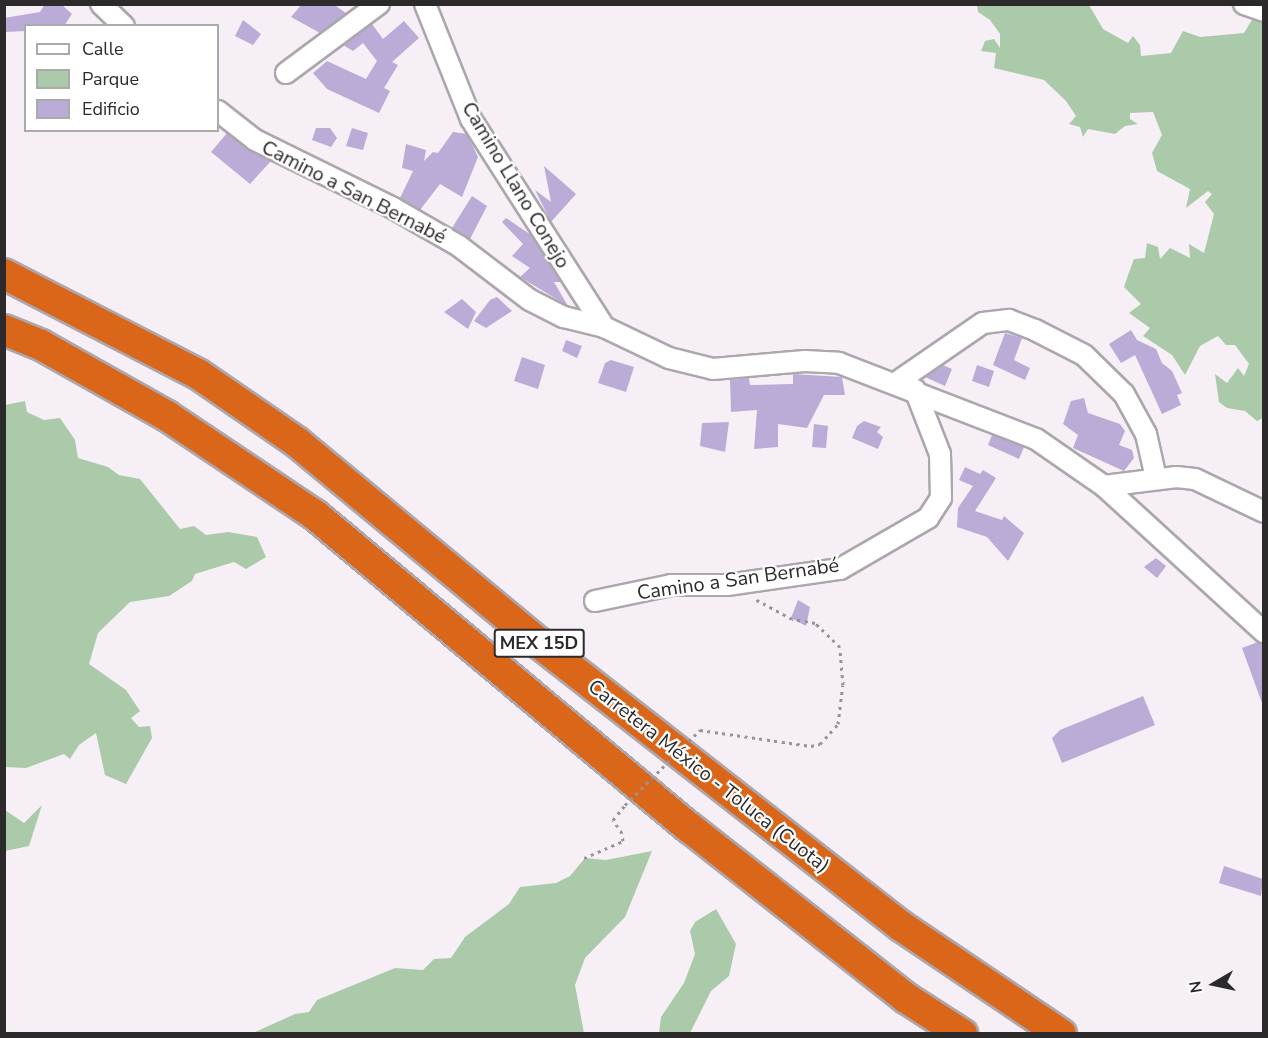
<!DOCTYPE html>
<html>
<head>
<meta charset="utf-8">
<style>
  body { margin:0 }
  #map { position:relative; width:1268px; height:1038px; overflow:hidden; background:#f6f0f6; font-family:"Nunito Sans",sans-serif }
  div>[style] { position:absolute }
  .green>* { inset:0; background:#abcaa9 }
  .building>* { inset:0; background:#baacd7 }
  .path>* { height:3px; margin-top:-1.5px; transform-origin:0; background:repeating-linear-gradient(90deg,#989397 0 3px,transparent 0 7.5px) }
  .roads { filter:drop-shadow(2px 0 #ada7ad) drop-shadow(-2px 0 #ada7ad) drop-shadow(0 2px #ada7ad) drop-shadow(0 -2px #ada7ad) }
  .minor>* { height:20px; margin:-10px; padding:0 10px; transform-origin:10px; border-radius:10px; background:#fff }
  .highway>* { height:30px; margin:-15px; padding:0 15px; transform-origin:15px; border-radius:15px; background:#da6719 }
  .path-bridge>* { height:3px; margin-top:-1.5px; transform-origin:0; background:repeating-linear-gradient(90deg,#989397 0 3px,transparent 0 7.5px) }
  span { translate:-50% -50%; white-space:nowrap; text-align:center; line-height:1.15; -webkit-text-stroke:4.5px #fff; paint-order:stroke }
  .shield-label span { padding:2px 4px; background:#fff; border:2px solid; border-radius:4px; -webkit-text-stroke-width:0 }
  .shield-label { font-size:18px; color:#2d2a2c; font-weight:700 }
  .street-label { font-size:20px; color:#2d2a2c }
  .frame { position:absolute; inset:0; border:6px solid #2d2a2c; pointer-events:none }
  .legend { position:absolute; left:24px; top:24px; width:195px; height:108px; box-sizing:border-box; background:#fff; border:2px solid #abaaab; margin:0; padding:8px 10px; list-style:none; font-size:18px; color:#2d2a2c }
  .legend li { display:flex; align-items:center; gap:12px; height:30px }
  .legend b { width:30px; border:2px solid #abaaab }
  .north { position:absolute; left:1184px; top:954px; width:60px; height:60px; -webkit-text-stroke:4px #fff; paint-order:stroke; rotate:261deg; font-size:16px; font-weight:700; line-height:24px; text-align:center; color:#2d2a2c }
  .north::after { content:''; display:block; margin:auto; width:21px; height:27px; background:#2d2a2c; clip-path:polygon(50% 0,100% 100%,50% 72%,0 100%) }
</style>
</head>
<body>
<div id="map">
  <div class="green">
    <div style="clip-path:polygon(977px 5px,1089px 5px,1103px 29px,1128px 43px,1133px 36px,1140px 45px,1141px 56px,1171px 53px,1183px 31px,1200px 37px,1244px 33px,1255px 15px,1263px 13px,1263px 418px,1257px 421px,1245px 411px,1227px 408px,1219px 402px,1215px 374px,1227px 383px,1238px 368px,1244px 376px,1249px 364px,1235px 345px,1226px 345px,1218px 336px,1200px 346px,1185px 375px,1172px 355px,1143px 336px,1150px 328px,1129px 313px,1141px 304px,1124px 287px,1128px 275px,1134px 259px,1145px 258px,1147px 243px,1158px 247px,1160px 259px,1170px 248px,1190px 258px,1189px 244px,1204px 253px,1214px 214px,1205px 202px,1212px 194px,1208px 191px,1186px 208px,1190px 189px,1157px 171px,1152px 153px,1162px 135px,1153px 112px,1130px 113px,1130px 119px,1138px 124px,1125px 126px,1115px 134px,1088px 129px,1083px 137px,1080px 127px,1069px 124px,1076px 116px,1066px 101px,1044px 80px,994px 68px,996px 53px,981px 51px,985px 41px,994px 39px,1000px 48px,1000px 34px,990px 20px,978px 12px)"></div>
    <div style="clip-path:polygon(25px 401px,27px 412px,44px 420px,60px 418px,75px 440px,78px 458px,108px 467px,119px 475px,140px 479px,180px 529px,194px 526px,206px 535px,228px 532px,257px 537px,266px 557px,246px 569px,234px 562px,195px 574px,192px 581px,169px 596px,130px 602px,98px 633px,89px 664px,126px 690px,140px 711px,131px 718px,139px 727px,150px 726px,152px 738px,126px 784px,105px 775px,96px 733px,79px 745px,70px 759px,64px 754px,26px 768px,5px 767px,5px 405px)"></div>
    <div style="clip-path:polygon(42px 805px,29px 846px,5px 851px,5px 810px,24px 823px)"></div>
    <div style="clip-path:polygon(652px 851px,625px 917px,585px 958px,575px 985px,584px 1033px,253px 1033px,295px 1014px,309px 1012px,317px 1000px,395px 968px,423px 970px,434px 959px,451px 958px,465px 937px,509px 904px,520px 887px,556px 883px,570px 876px,585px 858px,606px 860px)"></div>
    <div style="clip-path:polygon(716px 909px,736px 944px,729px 976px,711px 991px,690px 1033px,653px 1033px,659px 1033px,661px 1017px,684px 983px,695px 954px,690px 931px,695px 922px)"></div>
  </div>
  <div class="building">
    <div style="clip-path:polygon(45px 4px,61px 4px,72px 14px,64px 26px,26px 26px,26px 31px,6px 32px,4px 18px,40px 12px)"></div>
    <div style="clip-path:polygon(302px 4px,333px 4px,346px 13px,320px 33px,291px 17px)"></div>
    <div style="clip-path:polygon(243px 20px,261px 34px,253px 45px,235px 36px)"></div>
    <div style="clip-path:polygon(404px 21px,419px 38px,392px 62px,398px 65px,384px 88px,390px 91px,379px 113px,327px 89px,313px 73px,327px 61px,366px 79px,377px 61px,363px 43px,353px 51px,343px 45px,372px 24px,383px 39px)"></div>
    <div style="clip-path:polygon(316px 128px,330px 128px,337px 138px,331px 147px,312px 140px)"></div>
    <div style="clip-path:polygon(352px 128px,368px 133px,363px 150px,346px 146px)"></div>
    <div style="clip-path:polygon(453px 132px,467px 134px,478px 157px,462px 197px,440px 184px,420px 210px,400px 198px,413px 171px,402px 168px,406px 144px,426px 150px,424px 161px,433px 152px,438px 153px)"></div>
    <div style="clip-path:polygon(227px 133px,271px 161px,250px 184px,211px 152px)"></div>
    <div style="clip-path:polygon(544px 166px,576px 194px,551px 222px,535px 190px,551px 202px)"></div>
    <div style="clip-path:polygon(472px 196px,487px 206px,470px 239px,452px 228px)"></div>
    <div style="clip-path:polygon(506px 218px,531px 235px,561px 282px,554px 282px,568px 306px,520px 277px,530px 268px,512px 256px,523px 244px,502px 222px)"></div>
    <div style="clip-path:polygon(497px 297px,512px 311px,486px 328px,474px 321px,490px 300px)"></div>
    <div style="clip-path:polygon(462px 299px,476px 312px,468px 329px,444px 312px)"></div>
    <div style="clip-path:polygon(1131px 330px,1137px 340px,1156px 349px,1162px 363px,1172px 371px,1182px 393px,1177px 395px,1181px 405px,1162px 414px,1135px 355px,1121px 363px,1109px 344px)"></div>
    <div style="clip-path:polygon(1005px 333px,1022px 338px,1014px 360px,1030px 368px,1025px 380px,993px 365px)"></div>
    <div style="clip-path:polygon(566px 340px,582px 346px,577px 358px,562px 351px)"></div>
    <div style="clip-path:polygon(522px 357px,545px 365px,538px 389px,514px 381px)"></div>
    <div style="clip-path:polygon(611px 360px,634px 367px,626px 392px,598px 383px,605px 363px)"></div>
    <div style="clip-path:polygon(943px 365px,952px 369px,945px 386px,925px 377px)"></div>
    <div style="clip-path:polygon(977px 365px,994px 371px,989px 387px,972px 381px)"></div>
    <div style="clip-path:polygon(793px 374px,842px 377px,845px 395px,824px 395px,807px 428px,778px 424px,778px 447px,754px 449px,757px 410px,731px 412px,730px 380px,749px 378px,750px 385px,793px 384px)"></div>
    <div style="clip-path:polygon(1084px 398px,1088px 413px,1120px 424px,1125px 431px,1119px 445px,1132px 450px,1134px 458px,1124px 471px,1073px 448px,1078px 435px,1063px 424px,1071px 401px)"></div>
    <div style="clip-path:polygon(864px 421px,881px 427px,877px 432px,883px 437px,878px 449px,852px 438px,857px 426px)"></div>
    <div style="clip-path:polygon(729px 422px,725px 452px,700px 446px,702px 423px)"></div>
    <div style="clip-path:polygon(814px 424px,828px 426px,826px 448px,812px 447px)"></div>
    <div style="clip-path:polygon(992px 435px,1024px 447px,1019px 459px,988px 445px)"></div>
    <div style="clip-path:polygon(965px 467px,980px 474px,983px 470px,996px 478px,975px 511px,1002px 520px,1004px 516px,1024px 533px,1008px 561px,987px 537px,957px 527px,958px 508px,973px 486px,959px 480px)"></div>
    <div style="clip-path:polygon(1156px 558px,1166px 566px,1157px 578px,1144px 567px)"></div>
    <div style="clip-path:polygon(798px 600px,810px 607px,806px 626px,791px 618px)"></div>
    <div style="clip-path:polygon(1258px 642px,1263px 644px,1262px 703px,1242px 648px)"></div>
    <div style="clip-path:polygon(1143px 696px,1155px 725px,1062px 763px,1052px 738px,1060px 730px)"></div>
    <div style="clip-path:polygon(1224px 866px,1263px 879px,1261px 896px,1219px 883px)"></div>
  </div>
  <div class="path">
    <div style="left:700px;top:730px;width:112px;rotate:8.2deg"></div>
    <div style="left:811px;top:746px;width:9px;rotate:-13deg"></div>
    <div style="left:820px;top:744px;width:27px;rotate:-48deg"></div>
    <div style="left:838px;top:724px;width:39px;rotate:-83deg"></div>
    <div style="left:843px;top:685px;width:38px;rotate:-95deg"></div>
    <div style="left:840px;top:647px;width:35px;rotate:-136deg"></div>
    <div style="left:815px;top:623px;width:23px;rotate:-170deg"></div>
    <div style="left:792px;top:619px;width:42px;rotate:-151.6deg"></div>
    <div style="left:584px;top:858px;width:43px;rotate:-23.6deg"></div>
    <div style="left:623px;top:841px;width:8px;rotate:-97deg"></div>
    <div style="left:622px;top:833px;width:16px;rotate:-125deg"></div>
    <div style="left:613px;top:820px;width:19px;rotate:-51deg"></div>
  </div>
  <div class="roads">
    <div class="minor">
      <div style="left:101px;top:4px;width:32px;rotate:44deg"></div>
      <div style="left:425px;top:4px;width:124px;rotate:68.2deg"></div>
      <div style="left:471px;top:119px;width:247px;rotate:57.4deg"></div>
      <div style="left:1244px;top:4px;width:21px;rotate:19deg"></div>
      <div style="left:286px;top:73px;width:116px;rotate:-36.6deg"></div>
      <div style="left:218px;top:111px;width:47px;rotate:38.1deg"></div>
      <div style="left:255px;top:140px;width:154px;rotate:26.2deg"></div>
      <div style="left:393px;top:208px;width:76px;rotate:29.9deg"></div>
      <div style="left:459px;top:246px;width:89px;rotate:37.3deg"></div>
      <div style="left:530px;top:300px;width:38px;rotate:27deg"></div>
      <div style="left:564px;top:317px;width:41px;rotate:14deg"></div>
      <div style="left:604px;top:327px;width:72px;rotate:25.5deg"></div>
      <div style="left:669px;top:358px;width:45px;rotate:14deg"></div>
      <div style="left:713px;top:369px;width:92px;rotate:-5deg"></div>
      <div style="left:805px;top:361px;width:34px;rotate:3deg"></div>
      <div style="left:839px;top:363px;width:211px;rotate:21.1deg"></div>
      <div style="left:1036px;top:439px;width:83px;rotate:34.7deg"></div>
      <div style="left:1104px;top:486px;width:217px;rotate:42.4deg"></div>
      <div style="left:897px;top:382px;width:104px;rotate:-34.5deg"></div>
      <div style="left:983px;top:323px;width:26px;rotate:-7deg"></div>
      <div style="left:1009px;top:320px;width:28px;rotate:21deg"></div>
      <div style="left:1035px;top:330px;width:55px;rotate:27deg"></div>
      <div style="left:1084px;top:355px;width:56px;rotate:44.3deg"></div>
      <div style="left:1124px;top:394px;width:46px;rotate:61.2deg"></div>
      <div style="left:1146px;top:434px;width:45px;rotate:77.2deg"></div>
      <div style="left:1104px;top:486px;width:73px;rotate:-7.1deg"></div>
      <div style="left:1176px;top:477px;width:19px;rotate:6deg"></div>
      <div style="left:1195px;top:479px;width:76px;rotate:25.6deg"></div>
      <div style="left:595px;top:601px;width:78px;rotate:-11.9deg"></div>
      <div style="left:671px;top:585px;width:56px"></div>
      <div style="left:727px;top:585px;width:114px;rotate:-8.1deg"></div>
      <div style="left:840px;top:569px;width:102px;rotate:-30.1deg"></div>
      <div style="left:928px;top:518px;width:24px;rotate:-57deg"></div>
      <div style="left:941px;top:498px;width:44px;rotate:-91.3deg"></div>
      <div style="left:940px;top:454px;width:69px;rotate:-111.3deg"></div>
    </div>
    <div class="highway">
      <div style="left:4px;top:274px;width:218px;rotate:27.3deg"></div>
      <div style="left:198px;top:374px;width:121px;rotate:34.6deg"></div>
      <div style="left:298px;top:443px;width:315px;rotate:39.7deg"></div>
      <div style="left:540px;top:644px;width:458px;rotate:38deg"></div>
      <div style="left:901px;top:926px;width:193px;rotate:34deg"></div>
      <div style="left:4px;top:330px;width:40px;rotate:22deg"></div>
      <div style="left:41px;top:345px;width:145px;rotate:29.4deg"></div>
      <div style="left:167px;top:416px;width:178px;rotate:33.8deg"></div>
      <div style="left:315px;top:515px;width:488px;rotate:39.9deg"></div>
      <div style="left:690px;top:828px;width:275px;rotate:38.2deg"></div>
      <div style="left:906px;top:998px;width:67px;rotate:32.7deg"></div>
    </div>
  </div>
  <div class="path-bridge">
    <div style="left:625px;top:805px;width:106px;rotate:-45deg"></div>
  </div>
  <div class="shield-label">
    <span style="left:539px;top:643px">MEX 15D</span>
  </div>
  <div class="street-label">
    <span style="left:516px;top:185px;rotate:59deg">Camino Llano Conejo</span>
    <span style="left:354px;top:192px;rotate:27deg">Camino a San Bernabé</span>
    <span style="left:738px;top:579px;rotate:-8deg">Camino a San Bernabé</span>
    <span style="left:709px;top:776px;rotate:38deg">Carretera México - Toluca (Cuota)</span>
  </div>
  <div class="frame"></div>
  <ul class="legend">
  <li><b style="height:8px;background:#fff"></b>Calle</li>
  <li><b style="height:16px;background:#abcaa9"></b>Parque</li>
  <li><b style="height:16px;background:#baacd7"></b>Edificio</li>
  </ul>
  <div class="north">N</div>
</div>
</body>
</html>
